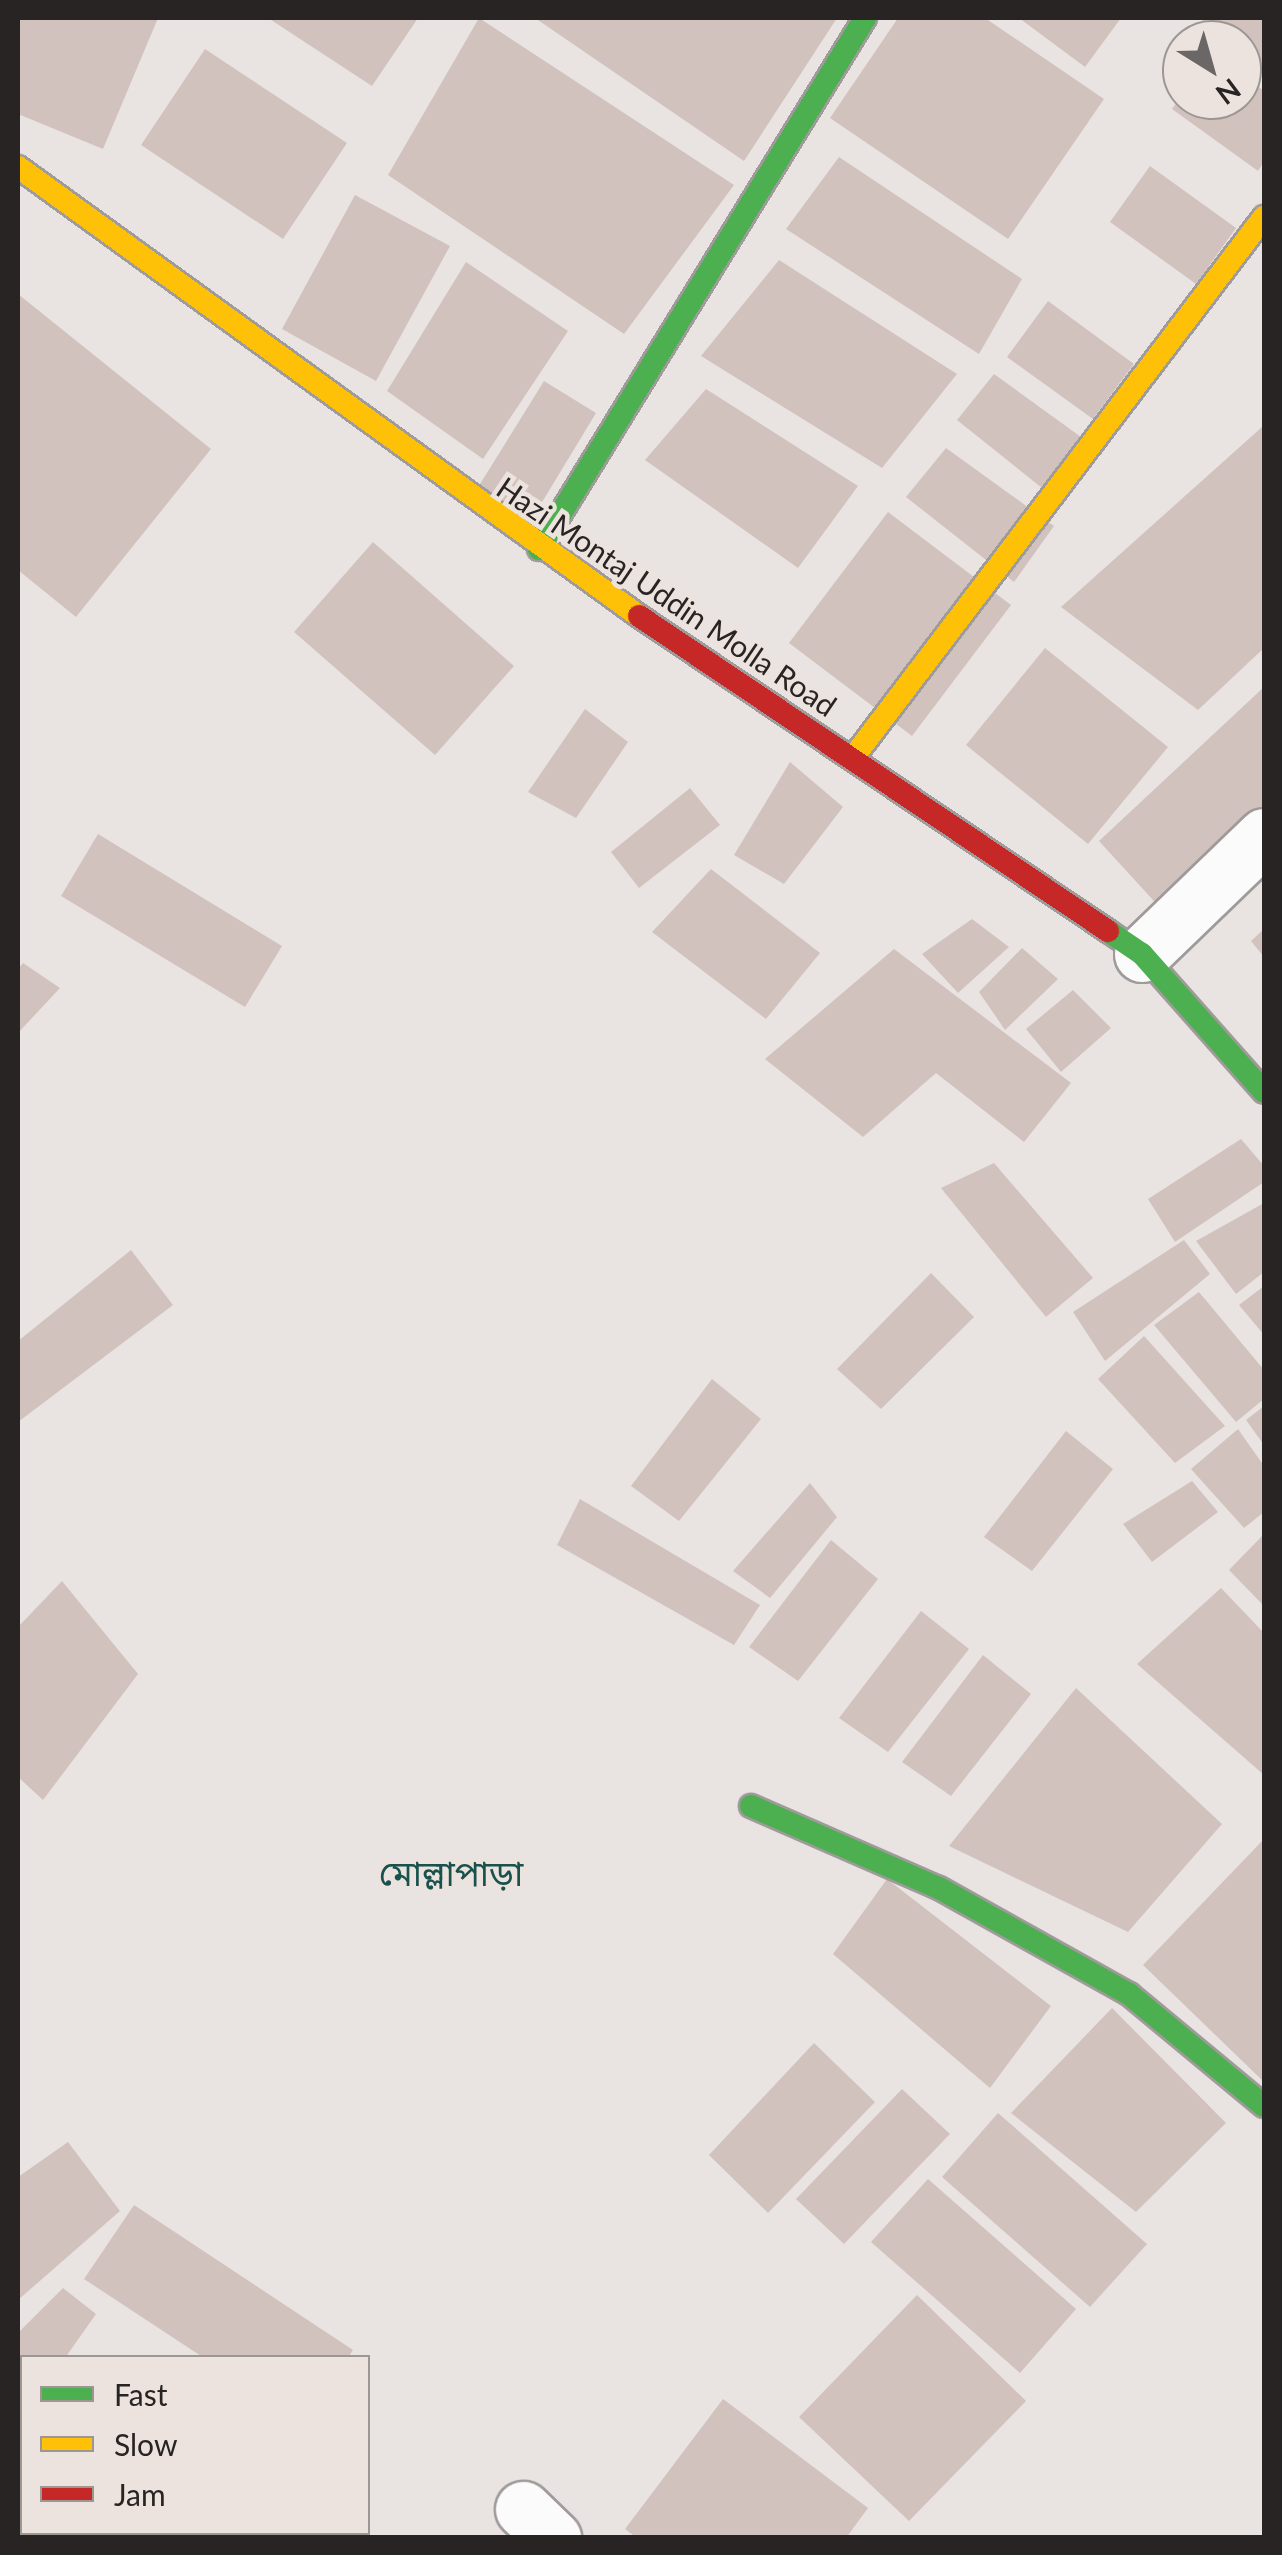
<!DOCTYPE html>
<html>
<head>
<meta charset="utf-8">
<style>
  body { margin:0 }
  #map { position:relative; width:1282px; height:2555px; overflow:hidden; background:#e9e4e2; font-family:Lato,"Noto Sans Bengali",sans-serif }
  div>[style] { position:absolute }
  .building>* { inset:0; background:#d2c2bd }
  .roads { filter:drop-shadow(2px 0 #9f9b9a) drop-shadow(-2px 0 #9f9b9a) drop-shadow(0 2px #9f9b9a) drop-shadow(0 -2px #9f9b9a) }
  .street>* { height:55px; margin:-27.5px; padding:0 27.5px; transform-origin:27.5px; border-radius:27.5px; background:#fcfbfb }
  .fast>* { height:22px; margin:-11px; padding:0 11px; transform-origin:11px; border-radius:11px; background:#4caf50 }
  .slow>* { height:22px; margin:-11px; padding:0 11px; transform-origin:11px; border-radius:11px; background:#ffc107 }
  .jam>* { height:22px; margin:-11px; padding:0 11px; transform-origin:11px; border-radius:11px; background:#c62828 }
  span { translate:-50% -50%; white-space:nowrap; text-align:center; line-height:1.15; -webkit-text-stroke:9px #ece3df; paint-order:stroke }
  .street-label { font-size:30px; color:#272423 }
  .quarter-label { font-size:35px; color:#18524d }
  .frame { position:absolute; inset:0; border:20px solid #272423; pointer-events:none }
  .legend { position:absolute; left:20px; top:2355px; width:350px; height:180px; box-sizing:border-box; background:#ece3df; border:2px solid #9d9794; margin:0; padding:12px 18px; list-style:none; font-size:30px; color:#272423 }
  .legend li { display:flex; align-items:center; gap:20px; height:50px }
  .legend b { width:50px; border:2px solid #9d9794 }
  .north { position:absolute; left:1162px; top:20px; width:100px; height:100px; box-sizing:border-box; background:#ece3df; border:2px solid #9d9794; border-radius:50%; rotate:143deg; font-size:28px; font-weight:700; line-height:40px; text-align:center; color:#272423 }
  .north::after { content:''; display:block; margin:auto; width:35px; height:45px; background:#6b6766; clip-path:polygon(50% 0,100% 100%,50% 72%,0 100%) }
</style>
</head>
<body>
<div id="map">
  <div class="building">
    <div style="clip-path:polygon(18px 18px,158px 18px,103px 149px,18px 114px)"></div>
    <div style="clip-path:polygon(268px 18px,418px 18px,372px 86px)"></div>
    <div style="clip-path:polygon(479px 18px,734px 185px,624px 334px,388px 175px)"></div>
    <div style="clip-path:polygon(535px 18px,837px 18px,744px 161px)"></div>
    <div style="clip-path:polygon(898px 18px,985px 18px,1104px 99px,1008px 239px,830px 118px)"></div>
    <div style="clip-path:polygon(1019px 18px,1121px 18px,1085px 67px)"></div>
    <div style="clip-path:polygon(1199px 18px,1264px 18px,1264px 68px,1242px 51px,1242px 40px,1228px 40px)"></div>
    <div style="clip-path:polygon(205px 49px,347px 143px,283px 239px,141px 145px)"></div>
    <div style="clip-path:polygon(1242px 74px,1264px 91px,1264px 162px,1258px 171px,1172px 109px,1182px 95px,1242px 100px)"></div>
    <div style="clip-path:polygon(839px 157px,1022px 279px,979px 354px,786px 229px)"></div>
    <div style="clip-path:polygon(1150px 166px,1236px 228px,1196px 284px,1110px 222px)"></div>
    <div style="clip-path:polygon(355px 195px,450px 246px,376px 381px,282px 329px)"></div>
    <div style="clip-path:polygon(779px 260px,957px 374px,882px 468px,701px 356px)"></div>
    <div style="clip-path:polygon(466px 262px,568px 331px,483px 459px,387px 391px)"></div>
    <div style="clip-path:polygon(18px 294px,211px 449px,76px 617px,18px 570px)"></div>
    <div style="clip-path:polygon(1048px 301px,1134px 364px,1093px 419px,1007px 357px)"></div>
    <div style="clip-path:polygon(994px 374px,1099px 450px,1057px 500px,957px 420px)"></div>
    <div style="clip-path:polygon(544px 381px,596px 413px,521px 537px,467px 505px)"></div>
    <div style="clip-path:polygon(706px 389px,858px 486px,798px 568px,645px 460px)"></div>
    <div style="clip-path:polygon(1262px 427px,1264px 648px,1198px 710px,1061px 607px)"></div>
    <div style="clip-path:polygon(946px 448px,1054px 526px,1014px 582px,906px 497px)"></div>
    <div style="clip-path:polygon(888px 512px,1011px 605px,912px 736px,789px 643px)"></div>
    <div style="clip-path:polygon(373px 542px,514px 666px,435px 755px,294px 632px)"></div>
    <div style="clip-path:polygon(1045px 648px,1168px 747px,1088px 844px,966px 745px)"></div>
    <div style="clip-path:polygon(1264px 687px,1264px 862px,1185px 935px,1099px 841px)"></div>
    <div style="clip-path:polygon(585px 709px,628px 742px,576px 818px,528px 792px)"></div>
    <div style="clip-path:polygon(790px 762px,843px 807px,784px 884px,734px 855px)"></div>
    <div style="clip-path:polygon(690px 788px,720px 825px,639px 888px,611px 852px)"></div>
    <div style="clip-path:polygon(98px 834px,282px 946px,245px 1007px,61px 896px)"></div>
    <div style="clip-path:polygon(711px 869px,820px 953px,766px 1019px,652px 932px)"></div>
    <div style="clip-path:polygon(972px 919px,1009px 947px,958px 993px,922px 954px)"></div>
    <div style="clip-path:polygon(1264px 929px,1264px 957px,1251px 941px)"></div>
    <div style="clip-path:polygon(1022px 948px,1058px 979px,1005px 1030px,979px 992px)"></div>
    <div style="clip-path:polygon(894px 949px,1071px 1083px,1024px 1142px,936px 1073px,863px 1137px,765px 1059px)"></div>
    <div style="clip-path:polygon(23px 963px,60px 988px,18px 1033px,18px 969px)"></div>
    <div style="clip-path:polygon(1073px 990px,1111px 1028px,1061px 1072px,1026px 1029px)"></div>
    <div style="clip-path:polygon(1241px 1139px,1264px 1166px,1264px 1182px,1175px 1242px,1148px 1199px)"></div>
    <div style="clip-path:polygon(994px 1163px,1093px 1278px,1046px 1317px,941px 1188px)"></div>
    <div style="clip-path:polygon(1264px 1203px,1264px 1272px,1236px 1294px,1196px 1241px)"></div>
    <div style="clip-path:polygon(1184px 1240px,1210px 1274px,1105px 1361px,1073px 1312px)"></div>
    <div style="clip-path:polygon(131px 1250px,173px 1305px,18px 1422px,18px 1341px)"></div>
    <div style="clip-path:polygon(931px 1273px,974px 1317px,881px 1409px,837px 1369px)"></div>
    <div style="clip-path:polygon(1264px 1286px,1264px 1335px,1239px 1305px)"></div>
    <div style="clip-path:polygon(1199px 1292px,1264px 1370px,1264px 1399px,1236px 1422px,1154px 1325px)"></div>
    <div style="clip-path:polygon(1144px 1336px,1225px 1426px,1175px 1463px,1098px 1379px)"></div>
    <div style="clip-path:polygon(712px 1379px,761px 1419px,679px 1521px,631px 1486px)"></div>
    <div style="clip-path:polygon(1264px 1406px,1264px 1445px,1246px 1420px)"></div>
    <div style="clip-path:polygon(1238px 1429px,1264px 1466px,1264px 1512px,1244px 1528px,1191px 1469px)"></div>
    <div style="clip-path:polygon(1066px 1431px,1113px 1469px,1032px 1571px,984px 1537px)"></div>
    <div style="clip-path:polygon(1192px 1481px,1218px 1512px,1152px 1562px,1123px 1524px)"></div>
    <div style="clip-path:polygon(810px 1483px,837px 1517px,770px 1598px,733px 1571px)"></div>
    <div style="clip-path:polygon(580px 1499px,760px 1605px,734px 1645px,557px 1545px)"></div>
    <div style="clip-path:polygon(1264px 1534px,1264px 1606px,1229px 1570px)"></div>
    <div style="clip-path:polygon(831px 1540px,878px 1579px,798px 1681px,749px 1647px)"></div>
    <div style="clip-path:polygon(62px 1581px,138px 1674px,43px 1800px,18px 1777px,18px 1627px)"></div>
    <div style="clip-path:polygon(1221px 1588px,1264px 1633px,1264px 1775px,1137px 1664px)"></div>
    <div style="clip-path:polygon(921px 1611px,969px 1649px,888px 1752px,839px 1718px)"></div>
    <div style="clip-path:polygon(983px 1655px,1031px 1694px,951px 1796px,902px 1762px)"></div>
    <div style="clip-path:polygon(1076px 1688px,1222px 1824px,1128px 1932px,949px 1846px)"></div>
    <div style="clip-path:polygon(1264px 1839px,1264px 2082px,1143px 1965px)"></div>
    <div style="clip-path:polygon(887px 1879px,1051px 2006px,990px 2088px,833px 1954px)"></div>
    <div style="clip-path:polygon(1112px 2008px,1226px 2123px,1136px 2212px,1011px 2113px)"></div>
    <div style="clip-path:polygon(814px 2043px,875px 2102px,768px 2213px,709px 2155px)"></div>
    <div style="clip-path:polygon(902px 2089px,950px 2134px,844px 2244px,796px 2199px)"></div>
    <div style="clip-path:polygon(998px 2113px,1147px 2244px,1090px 2307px,942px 2177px)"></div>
    <div style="clip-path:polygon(68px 2142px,120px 2211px,18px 2300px,18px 2177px)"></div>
    <div style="clip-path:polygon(928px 2179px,1076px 2309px,1020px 2373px,871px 2242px)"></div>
    <div style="clip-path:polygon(134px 2205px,353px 2350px,348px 2358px,204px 2358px,84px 2279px)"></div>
    <div style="clip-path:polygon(63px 2288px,96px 2314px,65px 2358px,22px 2358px,18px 2424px,18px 2333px)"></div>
    <div style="clip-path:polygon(917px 2295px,1026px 2401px,909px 2521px,799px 2417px)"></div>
    <div style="clip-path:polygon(723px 2399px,868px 2508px,846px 2538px,637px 2538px,625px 2529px)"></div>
    <div style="clip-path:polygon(22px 2479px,22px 2532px,118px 2532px,18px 2538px)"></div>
    <div style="clip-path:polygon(186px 2532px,255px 2532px,181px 2538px)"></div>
  </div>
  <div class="roads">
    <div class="street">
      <div style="left:1142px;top:954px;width:170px;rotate:-44deg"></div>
      <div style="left:523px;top:2509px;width:42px;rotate:44deg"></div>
    </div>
    <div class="fast">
      <div style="left:539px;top:549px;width:623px;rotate:-58.45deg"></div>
      <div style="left:1108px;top:931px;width:41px;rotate:34.1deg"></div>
      <div style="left:1142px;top:954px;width:184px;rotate:48.5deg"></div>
      <div style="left:751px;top:1806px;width:205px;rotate:23.6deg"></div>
      <div style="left:939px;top:1888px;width:218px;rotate:29.2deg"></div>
      <div style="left:1129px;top:1994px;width:175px;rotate:39.7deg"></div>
    </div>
    <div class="slow">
      <div style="left:18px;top:167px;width:766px;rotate:35.87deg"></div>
      <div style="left:852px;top:759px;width:681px;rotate:-52.76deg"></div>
    </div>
    <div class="jam">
      <div style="left:639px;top:616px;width:565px;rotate:33.89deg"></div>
    </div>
  </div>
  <div class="street-label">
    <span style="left:667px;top:596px;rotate:34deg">Hazi Montaj Uddin Molla Road</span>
  </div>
  <div class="quarter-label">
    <span style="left:451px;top:1872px">মোল্লাপাড়া</span>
  </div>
  <div class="frame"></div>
  <ul class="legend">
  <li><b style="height:12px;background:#4caf50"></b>Fast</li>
  <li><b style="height:12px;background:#ffc107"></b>Slow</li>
  <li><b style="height:12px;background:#c62828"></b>Jam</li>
  </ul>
  <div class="north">N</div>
</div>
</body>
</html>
